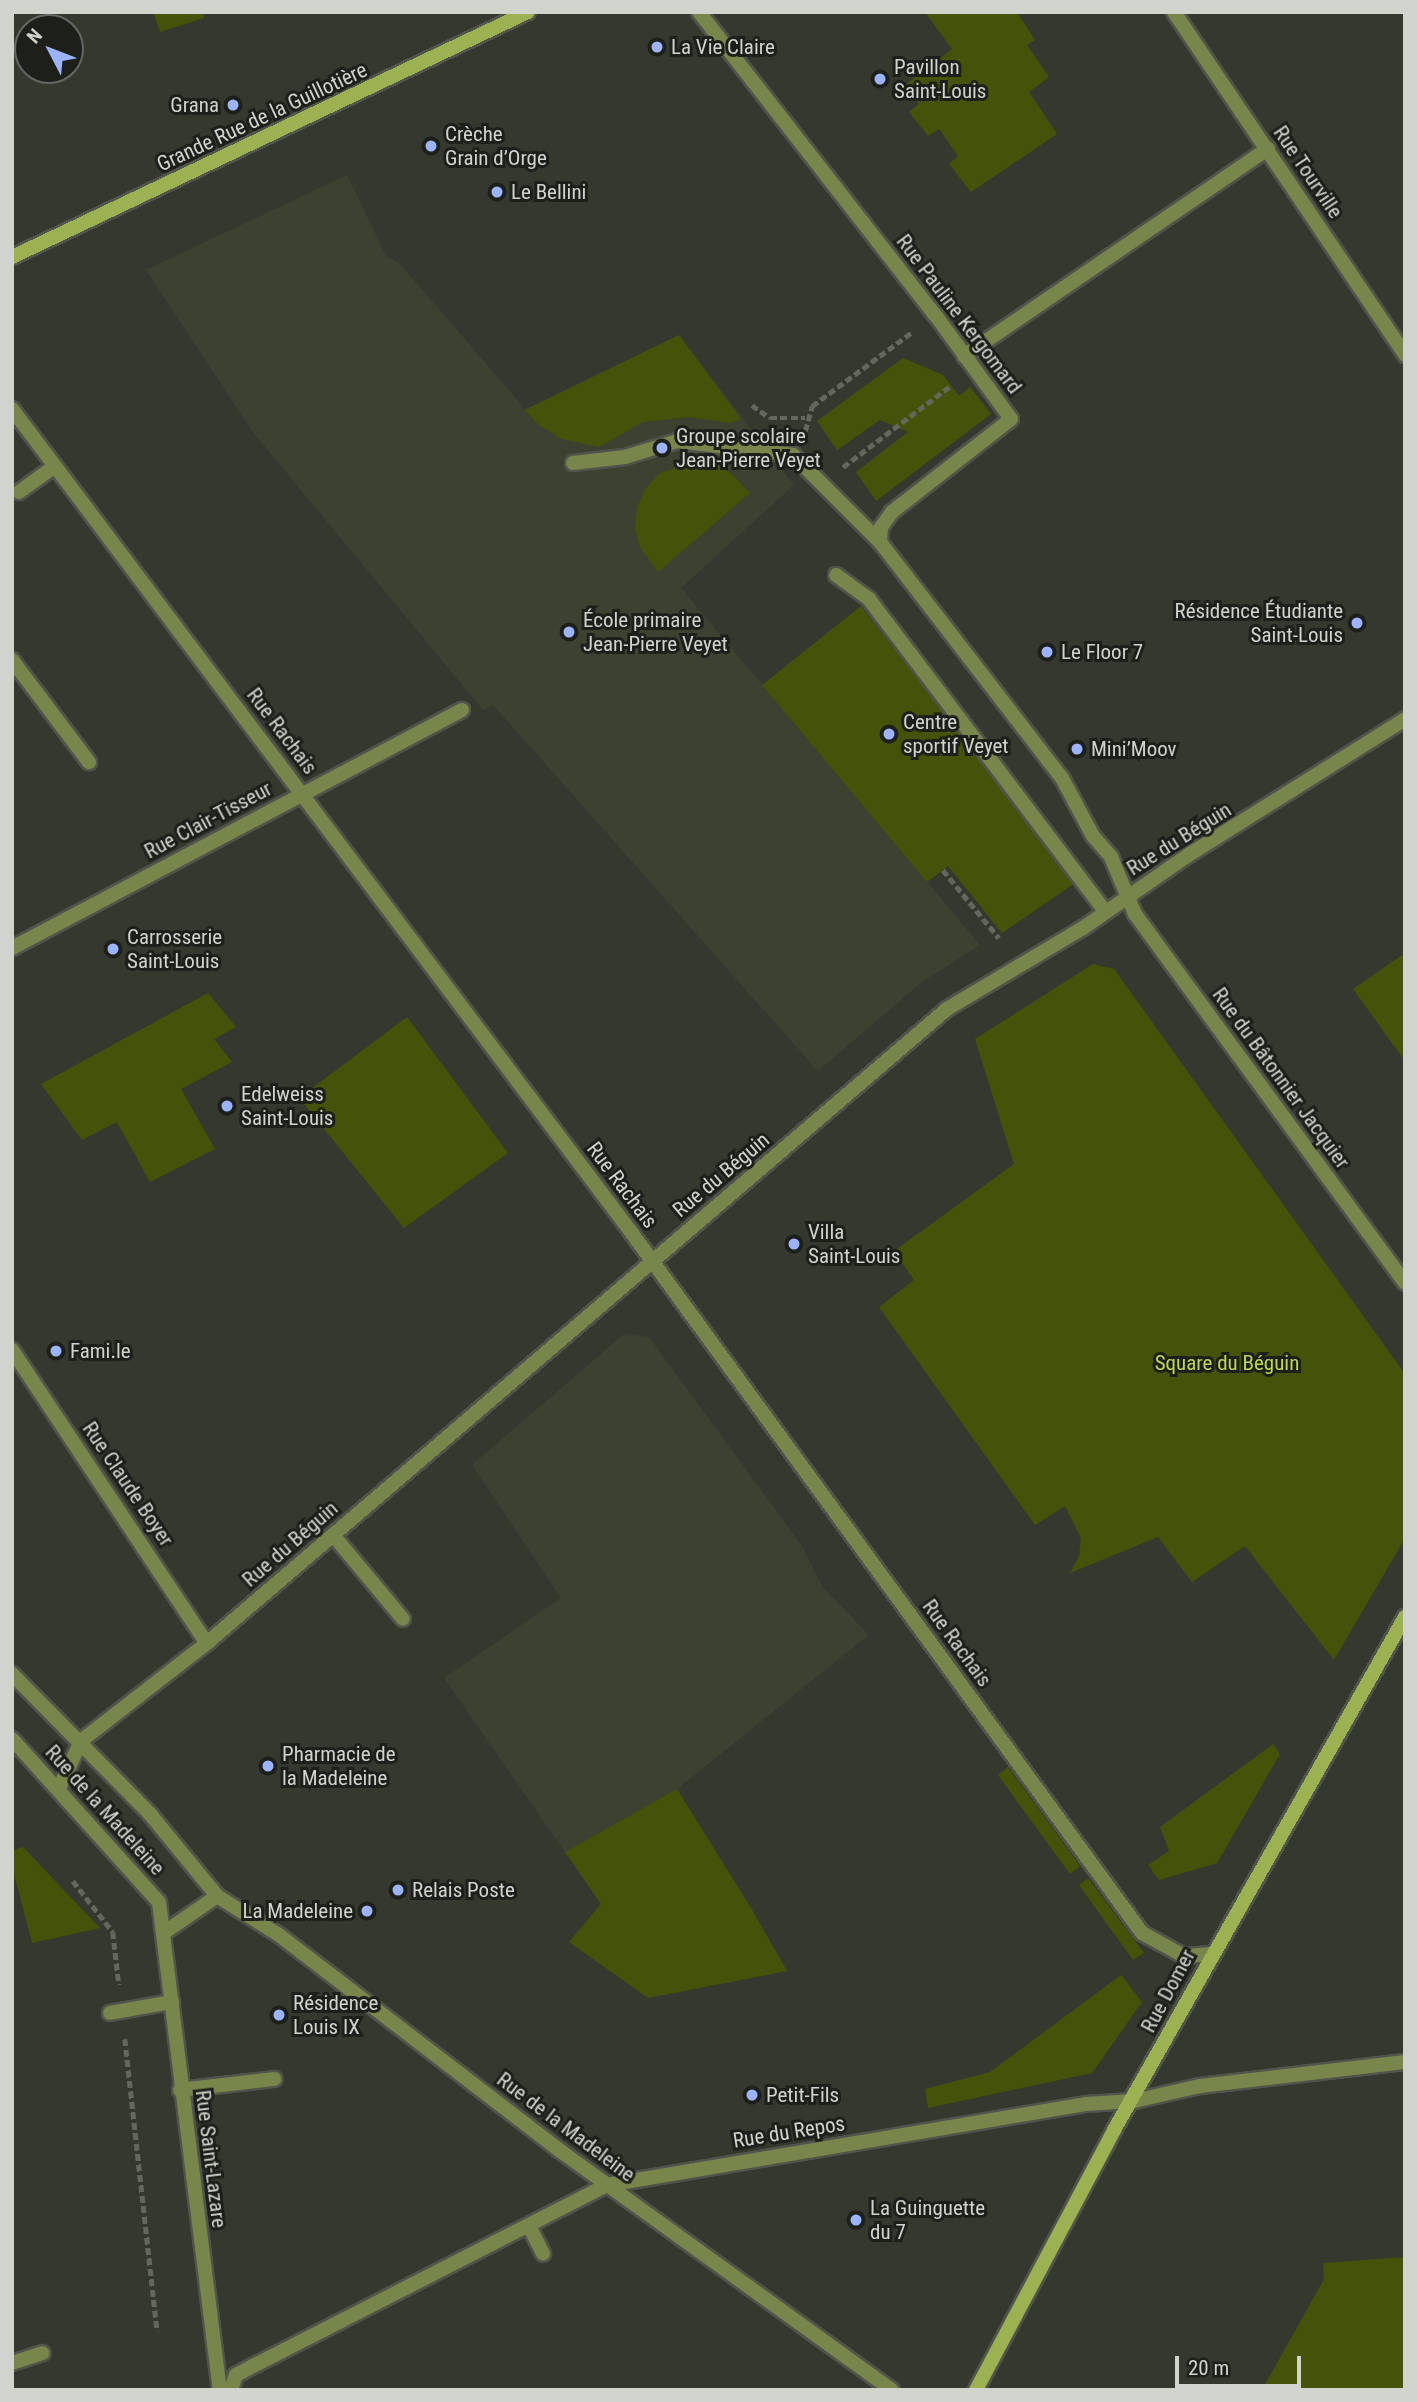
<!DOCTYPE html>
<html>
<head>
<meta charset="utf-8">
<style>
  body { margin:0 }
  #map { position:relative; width:1417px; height:2402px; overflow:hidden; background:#35382e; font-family:"Roboto Condensed",sans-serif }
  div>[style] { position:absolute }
  .built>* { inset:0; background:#3d4131 }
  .green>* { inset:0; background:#45530a }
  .path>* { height:4.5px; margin-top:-2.25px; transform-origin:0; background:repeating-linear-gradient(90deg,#64675e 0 7px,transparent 0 10.5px) }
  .roads { filter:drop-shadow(2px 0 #51544b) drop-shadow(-2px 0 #51544b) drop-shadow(0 2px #51544b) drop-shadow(0 -2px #51544b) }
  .lane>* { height:14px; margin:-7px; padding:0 7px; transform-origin:7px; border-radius:7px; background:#78864c }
  .street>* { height:14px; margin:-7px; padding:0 7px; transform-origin:7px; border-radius:7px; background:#78864c }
  .secondary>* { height:14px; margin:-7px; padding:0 7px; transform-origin:7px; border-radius:7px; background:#9cb252 }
  .dots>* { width:19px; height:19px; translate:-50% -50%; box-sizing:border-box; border:4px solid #1d1f1a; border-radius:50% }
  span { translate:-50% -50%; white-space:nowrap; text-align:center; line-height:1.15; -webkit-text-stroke:6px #1d1f1a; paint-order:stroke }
  .poi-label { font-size:21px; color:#d1d3cd }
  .left { translate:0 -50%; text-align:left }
  .right { translate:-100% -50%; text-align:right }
  .street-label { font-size:21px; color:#d1d3cd }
  .park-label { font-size:21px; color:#bbd759 }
  .frame { position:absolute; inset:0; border:14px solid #d1d3cd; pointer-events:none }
  .north { position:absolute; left:14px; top:14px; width:70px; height:70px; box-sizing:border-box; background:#1d1f1a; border:2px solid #656762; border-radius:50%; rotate:312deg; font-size:19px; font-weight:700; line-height:28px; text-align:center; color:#d1d3cd }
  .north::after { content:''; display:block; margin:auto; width:24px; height:32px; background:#9db4fd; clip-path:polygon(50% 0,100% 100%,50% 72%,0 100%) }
  .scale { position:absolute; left:1175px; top:2356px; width:126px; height:32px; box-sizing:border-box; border:4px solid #d1d3cd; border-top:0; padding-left:9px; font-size:21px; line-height:24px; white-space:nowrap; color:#d1d3cd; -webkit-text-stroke:5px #1d1f1a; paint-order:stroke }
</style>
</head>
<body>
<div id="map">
  <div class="built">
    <div style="clip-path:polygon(347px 175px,386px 256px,400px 264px,525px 409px,679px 335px,794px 485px,681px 588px,980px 945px,922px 982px,818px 1071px,493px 705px,483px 710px,252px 431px,146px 270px)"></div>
    <div style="clip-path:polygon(624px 1334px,649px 1337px,802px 1546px,822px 1586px,869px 1635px,677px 1789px,565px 1852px,444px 1678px,561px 1598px,472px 1465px)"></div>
  </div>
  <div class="green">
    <div style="clip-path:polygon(153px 12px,203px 12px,204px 18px,160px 32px)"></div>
    <div style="clip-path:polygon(925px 12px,1017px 12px,1035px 40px,1027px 45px,1049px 77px,1029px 92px,1057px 134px,971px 192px,949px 164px,958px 156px,939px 129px,928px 136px,909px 112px,919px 104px,905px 85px,952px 49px)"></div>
    <div style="clip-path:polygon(679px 335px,741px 419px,729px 423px,688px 417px,643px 422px,599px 447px,562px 439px,540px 426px,525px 410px)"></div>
    <div style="clip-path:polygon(903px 358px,943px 375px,959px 396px,970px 387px,991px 414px,876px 501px,856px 472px,908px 432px,880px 420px,837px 450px,817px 421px)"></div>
    <div style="clip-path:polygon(706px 458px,732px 474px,750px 493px,658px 572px,640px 547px,635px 529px,637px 507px,646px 488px,660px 473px)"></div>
    <div style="clip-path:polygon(861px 606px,1075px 883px,1002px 933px,948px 866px,927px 882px,762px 685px)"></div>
    <div style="clip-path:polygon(1405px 953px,1405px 1061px,1353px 989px)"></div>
    <div style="clip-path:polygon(1093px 964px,1114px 969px,1405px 1374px,1405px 1538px,1334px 1660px,1245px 1546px,1192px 1582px,1158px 1537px,1070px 1573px,1079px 1556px,1081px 1538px,1065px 1506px,1035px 1525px,879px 1307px,914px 1280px,894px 1251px,1014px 1164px,975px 1039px)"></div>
    <div style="clip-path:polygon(208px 993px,236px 1027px,214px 1039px,232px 1062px,181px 1089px,215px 1149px,150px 1182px,117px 1122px,82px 1140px,41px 1084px)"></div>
    <div style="clip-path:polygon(407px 1017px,508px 1153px,404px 1228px,299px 1098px)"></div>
    <div style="clip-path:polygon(1273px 1744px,1280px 1754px,1217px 1863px,1159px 1880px,1148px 1865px,1169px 1851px,1160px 1827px)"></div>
    <div style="clip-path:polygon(1008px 1767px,1080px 1866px,1070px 1874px,998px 1775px)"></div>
    <div style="clip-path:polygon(677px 1789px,751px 1908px,787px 1971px,648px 1998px,569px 1942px,601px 1904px,565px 1852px)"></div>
    <div style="clip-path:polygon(23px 1847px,100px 1928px,32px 1943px,12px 1866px,12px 1851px)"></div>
    <div style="clip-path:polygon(1088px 1878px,1144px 1953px,1133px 1960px,1079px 1885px)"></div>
    <div style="clip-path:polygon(1121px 1975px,1142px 2002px,1092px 2073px,928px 2108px,925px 2089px,990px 2072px)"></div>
    <div style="clip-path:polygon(1405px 2257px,1405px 2390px,1262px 2390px,1324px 2279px,1323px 2263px)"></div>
  </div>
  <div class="path">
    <div style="left:752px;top:405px;width:22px;rotate:36deg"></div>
    <div style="left:770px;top:418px;width:35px"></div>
    <div style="left:805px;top:431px;width:26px;rotate:-74deg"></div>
    <div style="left:812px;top:406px;width:124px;rotate:-36.5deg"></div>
    <div style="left:843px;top:467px;width:134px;rotate:-37.1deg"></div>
    <div style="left:943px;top:870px;width:88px;rotate:50.5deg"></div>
    <div style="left:73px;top:1881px;width:65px;rotate:51.9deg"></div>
    <div style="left:113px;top:1932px;width:53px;rotate:83.5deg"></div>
    <div style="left:125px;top:2039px;width:294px;rotate:83.7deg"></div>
  </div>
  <div class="roads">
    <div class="lane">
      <div style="left:573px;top:463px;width:52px;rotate:-6.6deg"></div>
      <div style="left:625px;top:457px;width:54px;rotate:-17.1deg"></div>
      <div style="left:677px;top:441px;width:117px;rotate:6.9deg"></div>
      <div style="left:793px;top:455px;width:123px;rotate:45deg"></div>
      <div style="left:19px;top:492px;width:44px;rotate:-35.8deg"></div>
      <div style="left:836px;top:575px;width:41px;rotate:36deg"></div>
      <div style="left:869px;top:599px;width:391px;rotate:52.9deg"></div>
      <div style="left:12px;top:660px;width:128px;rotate:53deg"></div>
      <div style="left:333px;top:1535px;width:109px;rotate:50.2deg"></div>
      <div style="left:110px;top:2013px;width:63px;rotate:-10.1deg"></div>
      <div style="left:180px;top:2090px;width:95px;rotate:-6.7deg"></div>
      <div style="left:529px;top:2226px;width:31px;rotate:63deg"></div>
      <div style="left:12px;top:2363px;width:32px;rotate:-18deg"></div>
    </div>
    <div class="street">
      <div style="left:699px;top:12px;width:385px;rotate:52.1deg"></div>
      <div style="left:936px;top:316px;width:127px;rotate:53.9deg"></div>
      <div style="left:1011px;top:419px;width:151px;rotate:142deg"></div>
      <div style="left:892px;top:512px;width:19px;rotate:126deg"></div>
      <div style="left:881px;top:527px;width:15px;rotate:94deg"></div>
      <div style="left:880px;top:542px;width:298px;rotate:52.4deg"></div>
      <div style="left:1062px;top:778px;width:66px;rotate:61.9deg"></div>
      <div style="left:1093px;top:836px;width:28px;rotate:49deg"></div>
      <div style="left:1111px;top:857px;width:62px;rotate:67.2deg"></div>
      <div style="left:1135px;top:914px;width:457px;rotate:53.8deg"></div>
      <div style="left:1174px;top:12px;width:414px;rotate:56deg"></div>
      <div style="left:964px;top:356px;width:368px;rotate:-34.3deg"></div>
      <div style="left:12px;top:409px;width:1030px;rotate:53.05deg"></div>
      <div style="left:631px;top:1232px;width:867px;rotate:53.91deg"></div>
      <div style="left:1142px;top:1933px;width:48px;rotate:28.7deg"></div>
      <div style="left:1184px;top:1956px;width:28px;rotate:-4deg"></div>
      <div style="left:12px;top:948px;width:509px;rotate:-27.87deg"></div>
      <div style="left:12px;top:1350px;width:352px;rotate:56.4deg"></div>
      <div style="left:12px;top:1674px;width:197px;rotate:45.4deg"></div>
      <div style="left:150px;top:1814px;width:106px;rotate:50.7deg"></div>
      <div style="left:217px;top:1896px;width:73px;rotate:32.2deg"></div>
      <div style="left:279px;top:1935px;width:353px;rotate:37.5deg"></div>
      <div style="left:559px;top:2150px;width:410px;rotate:35.8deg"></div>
      <div style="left:12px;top:1739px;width:219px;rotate:48deg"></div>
      <div style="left:159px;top:1902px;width:492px;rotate:82.9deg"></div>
      <div style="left:59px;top:1788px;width:52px;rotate:-64.9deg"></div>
      <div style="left:81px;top:1741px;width:160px;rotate:-37.9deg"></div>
      <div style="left:207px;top:1643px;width:974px;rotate:-40.59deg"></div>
      <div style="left:947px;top:1009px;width:158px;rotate:-30.8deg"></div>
      <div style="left:1083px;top:928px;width:130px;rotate:-34.7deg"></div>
      <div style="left:1190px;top:854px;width:254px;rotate:-32.1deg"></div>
      <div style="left:165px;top:1932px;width:63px;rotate:-34.7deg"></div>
      <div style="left:231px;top:2390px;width:16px;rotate:-72deg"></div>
      <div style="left:236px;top:2375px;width:24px;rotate:-28deg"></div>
      <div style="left:257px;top:2364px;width:393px;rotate:-27.1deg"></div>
      <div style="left:607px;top:2185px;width:485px;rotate:-9.6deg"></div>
      <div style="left:1085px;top:2104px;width:49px;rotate:-3.5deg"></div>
      <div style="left:1134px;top:2101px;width:68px;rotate:-12.8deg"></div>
      <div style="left:1200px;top:2086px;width:206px;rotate:-6.7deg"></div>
    </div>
    <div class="secondary">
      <div style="left:12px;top:257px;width:571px;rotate:-25.4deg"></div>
      <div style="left:976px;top:2390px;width:294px;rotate:-62deg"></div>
      <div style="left:1114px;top:2130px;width:590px;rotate:-60.44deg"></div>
    </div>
  </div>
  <div class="dots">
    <div style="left:657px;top:47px;background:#9db4fd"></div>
    <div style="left:880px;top:79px;background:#9db4fd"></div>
    <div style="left:233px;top:105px;background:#9db4fd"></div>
    <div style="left:431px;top:146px;background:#9db4fd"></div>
    <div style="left:497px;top:192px;background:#9db4fd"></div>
    <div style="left:662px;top:448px;background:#9db4fd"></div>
    <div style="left:1357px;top:623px;background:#9db4fd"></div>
    <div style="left:569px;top:632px;background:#9db4fd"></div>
    <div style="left:1047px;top:652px;background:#9db4fd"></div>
    <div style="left:889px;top:734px;background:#9db4fd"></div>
    <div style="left:1077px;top:749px;background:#9db4fd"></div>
    <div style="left:113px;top:949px;background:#9db4fd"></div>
    <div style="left:227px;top:1106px;background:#9db4fd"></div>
    <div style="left:794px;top:1244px;background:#9db4fd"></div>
    <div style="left:56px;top:1351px;background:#9db4fd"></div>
    <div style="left:268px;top:1766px;background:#9db4fd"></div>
    <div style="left:398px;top:1890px;background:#9db4fd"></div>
    <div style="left:367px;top:1911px;background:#9db4fd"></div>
    <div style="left:279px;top:2015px;background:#9db4fd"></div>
    <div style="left:752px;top:2095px;background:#9db4fd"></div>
    <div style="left:856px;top:2220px;background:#9db4fd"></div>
  </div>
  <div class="poi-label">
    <span class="left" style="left:671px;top:47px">La Vie Claire</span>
    <span class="left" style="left:894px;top:79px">Pavillon<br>Saint-Louis</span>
    <span class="right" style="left:219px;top:105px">Grana</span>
    <span class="left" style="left:445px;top:146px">Crèche<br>Grain d’Orge</span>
    <span class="left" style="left:511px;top:192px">Le Bellini</span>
    <span class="left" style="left:676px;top:448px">Groupe scolaire<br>Jean-Pierre Veyet</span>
    <span class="right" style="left:1343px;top:623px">Résidence Étudiante<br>Saint-Louis</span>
    <span class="left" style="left:583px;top:632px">École primaire<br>Jean-Pierre Veyet</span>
    <span class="left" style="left:1061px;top:652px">Le Floor 7</span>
    <span class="left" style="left:903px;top:734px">Centre<br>sportif Veyet</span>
    <span class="left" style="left:1091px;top:749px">Mini’Moov</span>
    <span class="left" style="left:127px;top:949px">Carrosserie<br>Saint-Louis</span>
    <span class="left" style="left:241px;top:1106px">Edelweiss<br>Saint-Louis</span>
    <span class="left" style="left:808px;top:1244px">Villa<br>Saint-Louis</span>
    <span class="left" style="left:70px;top:1351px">Fami.le</span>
    <span class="left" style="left:282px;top:1766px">Pharmacie de<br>la Madeleine</span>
    <span class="left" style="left:412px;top:1890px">Relais Poste</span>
    <span class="right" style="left:353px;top:1911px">La Madeleine</span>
    <span class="left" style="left:293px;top:2015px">Résidence<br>Louis IX</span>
    <span class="left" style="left:766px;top:2095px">Petit-Fils</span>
    <span class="left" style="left:870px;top:2220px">La Guinguette<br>du 7</span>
  </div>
  <div class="street-label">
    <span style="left:262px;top:117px;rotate:-25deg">Grande Rue de la Guillotière</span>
    <span style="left:1308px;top:172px;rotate:56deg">Rue Tourville</span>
    <span style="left:959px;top:314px;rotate:53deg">Rue Pauline Kergomard</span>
    <span style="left:282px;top:731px;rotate:53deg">Rue Rachais</span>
    <span style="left:208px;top:820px;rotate:-28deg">Rue Clair-Tisseur</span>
    <span style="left:1179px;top:839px;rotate:-32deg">Rue du Béguin</span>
    <span style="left:1281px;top:1078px;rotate:54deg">Rue du Bâtonnier Jacquier</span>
    <span style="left:721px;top:1175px;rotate:-40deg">Rue du Béguin</span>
    <span style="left:622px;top:1185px;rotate:53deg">Rue Rachais</span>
    <span style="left:128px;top:1484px;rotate:56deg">Rue Claude Boyer</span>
    <span style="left:290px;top:1544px;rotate:-41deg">Rue du Béguin</span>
    <span style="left:957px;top:1643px;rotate:54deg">Rue Rachais</span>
    <span style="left:105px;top:1810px;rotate:48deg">Rue de la Madeleine</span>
    <span style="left:1168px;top:1991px;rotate:-62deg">Rue Domer</span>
    <span style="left:566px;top:2127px;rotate:37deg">Rue de la Madeleine</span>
    <span style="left:789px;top:2132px;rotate:-9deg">Rue du Repos</span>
    <span style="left:211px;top:2159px;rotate:83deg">Rue Saint-Lazare</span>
  </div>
  <div class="park-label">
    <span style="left:1227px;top:1363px">Square du Béguin</span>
  </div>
  <div class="frame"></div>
  <div class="north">N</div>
  <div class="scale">20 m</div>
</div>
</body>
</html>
